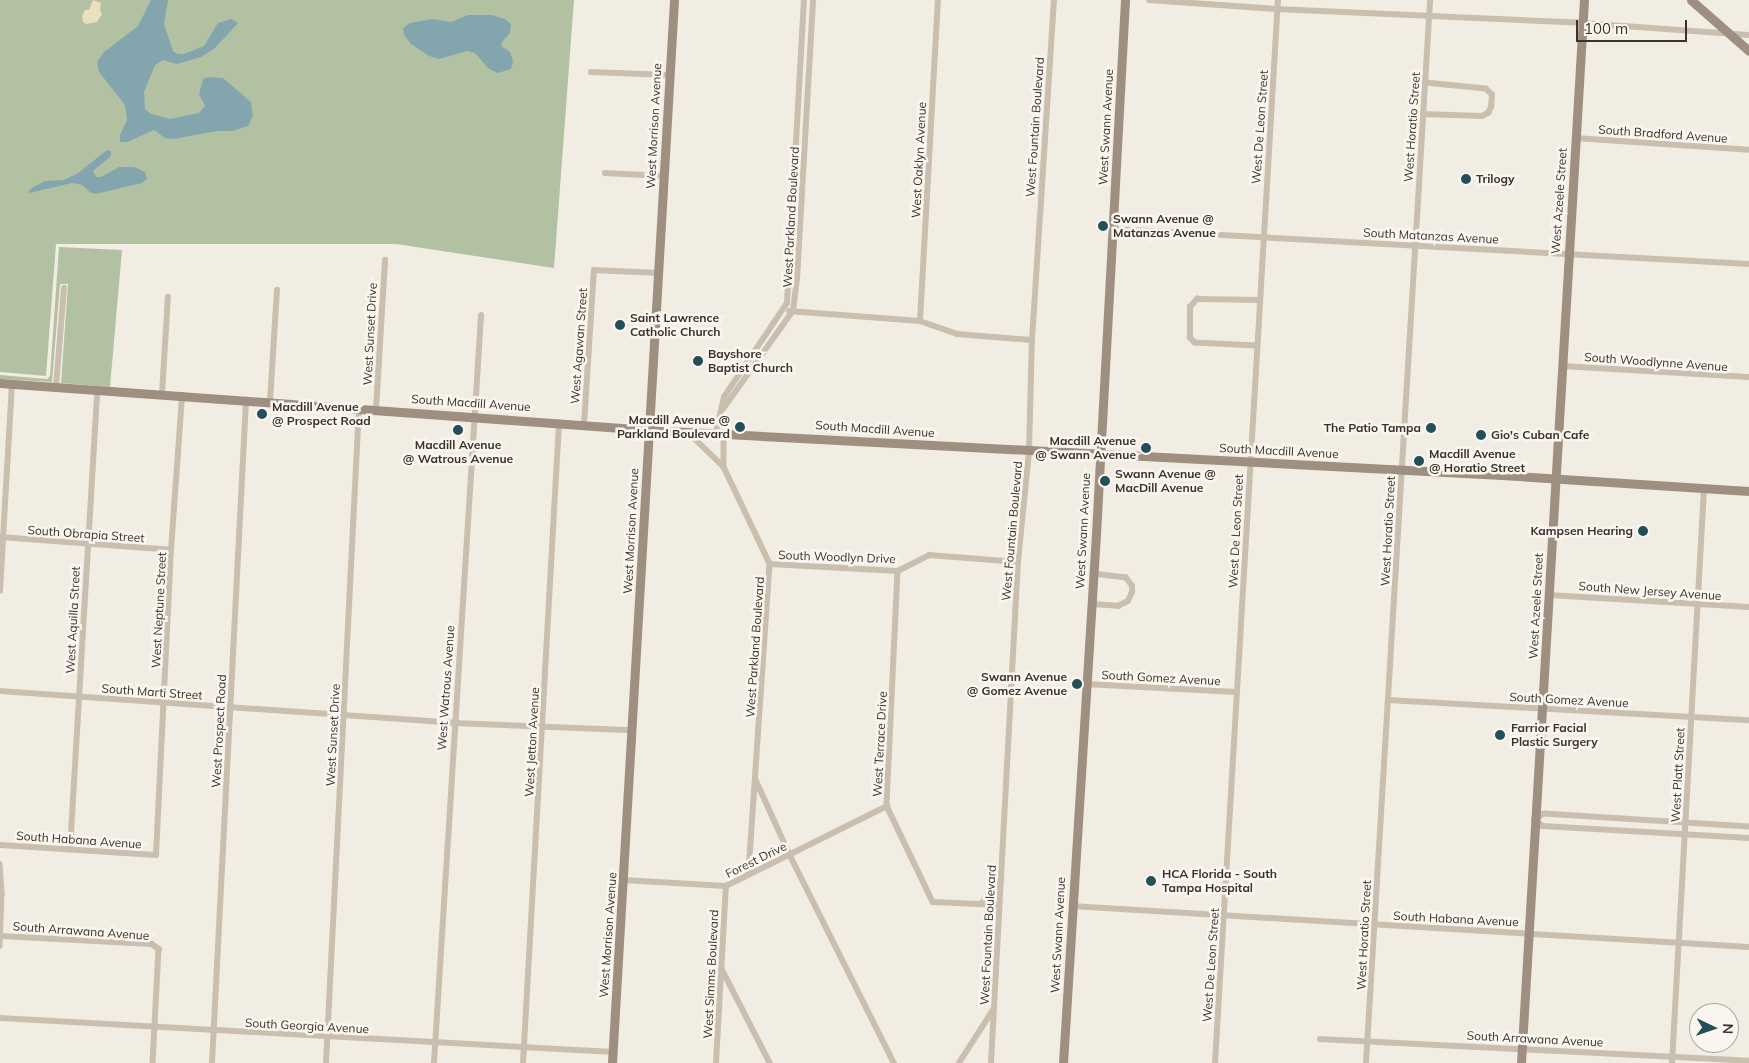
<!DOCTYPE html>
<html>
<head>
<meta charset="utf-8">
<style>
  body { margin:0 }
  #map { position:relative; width:1749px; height:1063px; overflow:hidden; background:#f2ede3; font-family:Mulish,sans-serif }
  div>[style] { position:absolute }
  .green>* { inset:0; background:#b3c1a3 }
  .sand>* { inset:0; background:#eae0bd }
  .water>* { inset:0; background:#83a6ae }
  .street>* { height:5.5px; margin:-2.75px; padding:0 2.75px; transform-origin:2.75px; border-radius:2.75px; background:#cabfaf }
  .secondary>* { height:9px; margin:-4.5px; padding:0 4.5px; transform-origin:4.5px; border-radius:4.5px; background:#9e8f80 }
  .dots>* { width:14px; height:14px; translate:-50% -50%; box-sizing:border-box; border:2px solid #faf6ef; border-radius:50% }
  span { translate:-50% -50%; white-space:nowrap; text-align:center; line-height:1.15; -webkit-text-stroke:5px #faf6ef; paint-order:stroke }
  .street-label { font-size:12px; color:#3a322c }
  .poi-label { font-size:12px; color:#3a322c; font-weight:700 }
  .left { translate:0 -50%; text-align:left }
  .right { translate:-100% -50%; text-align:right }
  .north { position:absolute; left:1689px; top:1003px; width:50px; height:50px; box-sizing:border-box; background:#faf6ef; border:1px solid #ada8a1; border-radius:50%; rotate:93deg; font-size:14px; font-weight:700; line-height:20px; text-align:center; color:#3a322c }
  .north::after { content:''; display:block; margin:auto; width:18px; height:22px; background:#244e58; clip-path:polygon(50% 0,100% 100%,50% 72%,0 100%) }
  .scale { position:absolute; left:1576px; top:20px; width:111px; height:22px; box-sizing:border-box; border:2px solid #3a322c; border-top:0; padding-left:6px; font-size:15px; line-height:18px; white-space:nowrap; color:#3a322c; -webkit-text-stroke:4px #faf6ef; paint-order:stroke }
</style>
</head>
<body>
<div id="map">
  <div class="green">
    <div style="clip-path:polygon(0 0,574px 0,554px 268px,396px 244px,56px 244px,46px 376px,0 372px)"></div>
    <div style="clip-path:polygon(59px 247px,122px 250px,110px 387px,61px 383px,68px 284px,60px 284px,52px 382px,0 379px,0 375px,47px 379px,50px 376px)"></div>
  </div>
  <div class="sand">
    <div style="clip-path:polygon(93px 0,101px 3px,100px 10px,102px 14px,97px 22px,86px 24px,83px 22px,82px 16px,85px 10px,89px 10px)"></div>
  </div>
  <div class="water">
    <div style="clip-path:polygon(151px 0,168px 0,164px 24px,173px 51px,178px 54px,184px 54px,204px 46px,218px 23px,232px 19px,238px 23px,215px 48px,201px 57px,177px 64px,163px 60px,155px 65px,144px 92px,145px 109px,151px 114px,170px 119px,199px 113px,205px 106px,199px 94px,203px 79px,209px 77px,223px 78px,251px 102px,253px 116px,248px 126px,232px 131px,217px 131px,174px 139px,165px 138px,154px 130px,127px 142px,120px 142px,120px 135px,127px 120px,125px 105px,99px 72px,97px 62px,104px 52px,138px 26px)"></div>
    <div style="clip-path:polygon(468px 15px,492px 15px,505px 19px,511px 24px,510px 33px,502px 42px,501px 46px,510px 52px,513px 61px,511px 69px,498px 73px,489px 69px,475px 53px,467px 51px,439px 59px,429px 56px,411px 44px,404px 35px,403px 28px,410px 23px,432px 19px,451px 22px)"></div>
    <div style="clip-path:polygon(107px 150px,111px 151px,111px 156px,93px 171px,96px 177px,101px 177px,119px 167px,134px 167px,145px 172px,147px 179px,142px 183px,96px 194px,91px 193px,82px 185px,72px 183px,29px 193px,30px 189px,45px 181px,64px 180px,78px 173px)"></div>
  </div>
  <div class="street">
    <div style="left:1149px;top:0;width:128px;rotate:4deg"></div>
    <div style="left:1277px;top:9px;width:305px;rotate:2.6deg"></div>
    <div style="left:1582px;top:23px;width:167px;rotate:4.1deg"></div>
    <div style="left:591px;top:72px;width:79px;rotate:2.2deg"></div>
    <div style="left:1423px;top:114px;width:59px;rotate:1.9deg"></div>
    <div style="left:1482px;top:116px;width:7px;rotate:-27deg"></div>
    <div style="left:1488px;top:113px;width:7px;rotate:-63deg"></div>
    <div style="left:1491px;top:107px;width:12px;rotate:-85deg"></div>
    <div style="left:1492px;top:95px;width:8px;rotate:-135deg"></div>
    <div style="left:1486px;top:89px;width:61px;rotate:-174.4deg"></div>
    <div style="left:1575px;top:138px;width:174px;rotate:3.9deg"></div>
    <div style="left:605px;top:173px;width:59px;rotate:2.9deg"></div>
    <div style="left:1113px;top:229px;width:637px;rotate:3.15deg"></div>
    <div style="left:789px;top:311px;width:131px;rotate:4.4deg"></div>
    <div style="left:920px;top:321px;width:39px;rotate:19deg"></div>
    <div style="left:957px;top:334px;width:75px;rotate:4.6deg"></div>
    <div style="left:920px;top:321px;width:322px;rotate:-86.8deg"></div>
    <div style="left:1257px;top:346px;width:62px;rotate:-177.2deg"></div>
    <div style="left:1195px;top:343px;width:7px;rotate:-135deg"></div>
    <div style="left:1190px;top:338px;width:31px;rotate:-90deg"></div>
    <div style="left:1190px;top:307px;width:11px;rotate:-49deg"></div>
    <div style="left:1197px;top:299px;width:63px;rotate:0.9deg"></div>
    <div style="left:1562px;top:366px;width:187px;rotate:3.4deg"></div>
    <div style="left:56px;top:387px;width:99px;rotate:-85.4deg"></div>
    <div style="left:162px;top:394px;width:97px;rotate:-86.5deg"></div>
    <div style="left:270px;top:401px;width:111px;rotate:-86.4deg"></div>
    <div style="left:376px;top:409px;width:149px;rotate:-86.5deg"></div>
    <div style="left:723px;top:409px;width:120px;rotate:-54.5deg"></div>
    <div style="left:793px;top:311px;width:32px;rotate:-83deg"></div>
    <div style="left:797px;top:279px;width:279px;rotate:-86.7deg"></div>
    <div style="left:584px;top:424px;width:154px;rotate:-86.3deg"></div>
    <div style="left:594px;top:270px;width:64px;rotate:2.7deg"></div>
    <div style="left:688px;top:432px;width:50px;rotate:44.2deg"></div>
    <div style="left:716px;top:432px;width:36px;rotate:-77deg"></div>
    <div style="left:724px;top:397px;width:113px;rotate:-56.2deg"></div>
    <div style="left:787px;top:303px;width:303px;rotate:-86.8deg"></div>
    <div style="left:724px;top:432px;width:35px;rotate:90deg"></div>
    <div style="left:724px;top:467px;width:107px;rotate:64.6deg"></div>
    <div style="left:770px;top:564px;width:311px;rotate:93.9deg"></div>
    <div style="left:0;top:537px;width:171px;rotate:4.3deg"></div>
    <div style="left:770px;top:564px;width:128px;rotate:3.1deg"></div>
    <div style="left:898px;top:571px;width:35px;rotate:-27deg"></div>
    <div style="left:929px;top:555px;width:89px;rotate:4.5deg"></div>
    <div style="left:898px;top:571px;width:235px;rotate:92.7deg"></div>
    <div style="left:887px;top:806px;width:106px;rotate:64.4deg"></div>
    <div style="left:933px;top:902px;width:66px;rotate:2.6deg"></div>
    <div style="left:0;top:591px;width:207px;rotate:-86.7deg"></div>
    <div style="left:1549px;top:595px;width:200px;rotate:3.4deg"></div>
    <div style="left:1092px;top:604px;width:26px;rotate:4deg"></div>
    <div style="left:1118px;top:606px;width:11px;rotate:-27deg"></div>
    <div style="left:1128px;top:601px;width:10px;rotate:-66deg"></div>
    <div style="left:1132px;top:592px;width:6px;rotate:-90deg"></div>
    <div style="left:1132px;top:586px;width:10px;rotate:-127deg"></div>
    <div style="left:1126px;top:578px;width:32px;rotate:-173deg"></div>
    <div style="left:1085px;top:684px;width:151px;rotate:3deg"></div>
    <div style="left:0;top:691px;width:455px;rotate:4deg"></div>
    <div style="left:454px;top:723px;width:178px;rotate:2.3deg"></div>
    <div style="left:1388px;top:700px;width:362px;rotate:3.2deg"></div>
    <div style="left:756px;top:780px;width:82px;rotate:65.6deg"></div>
    <div style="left:790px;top:855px;width:233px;rotate:63.4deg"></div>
    <div style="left:1749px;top:827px;width:205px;rotate:-176.4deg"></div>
    <div style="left:1544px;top:814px;width:11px;rotate:146deg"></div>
    <div style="left:1535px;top:820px;width:10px;rotate:37deg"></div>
    <div style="left:1543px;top:826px;width:206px;rotate:3.3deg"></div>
    <div style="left:0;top:845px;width:156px;rotate:3.7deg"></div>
    <div style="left:156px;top:855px;width:305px;rotate:-87.2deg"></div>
    <div style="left:171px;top:550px;width:155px;rotate:-85.9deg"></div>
    <div style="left:70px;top:850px;width:461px;rotate:-86.6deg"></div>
    <div style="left:0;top:864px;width:30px;rotate:86deg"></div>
    <div style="left:2px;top:894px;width:52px;rotate:92.2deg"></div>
    <div style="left:623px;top:880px;width:103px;rotate:3.3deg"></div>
    <div style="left:726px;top:886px;width:180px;rotate:-26.4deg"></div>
    <div style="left:981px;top:904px;width:32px;rotate:-51deg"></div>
    <div style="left:1072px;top:906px;width:678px;rotate:3.47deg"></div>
    <div style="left:0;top:936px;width:152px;rotate:3deg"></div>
    <div style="left:152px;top:944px;width:9px;rotate:36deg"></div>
    <div style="left:159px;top:949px;width:114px;rotate:93deg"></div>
    <div style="left:722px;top:969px;width:106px;rotate:62.9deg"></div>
    <div style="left:0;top:1018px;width:614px;rotate:3.17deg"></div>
    <div style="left:1320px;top:1039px;width:430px;rotate:2.9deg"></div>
    <div style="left:212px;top:1063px;width:664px;rotate:-87.06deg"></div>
    <div style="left:326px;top:1063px;width:656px;rotate:-87.12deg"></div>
    <div style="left:434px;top:1063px;width:749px;rotate:-86.4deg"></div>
    <div style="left:523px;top:1063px;width:641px;rotate:-86.78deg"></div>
    <div style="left:716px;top:1063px;width:177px;rotate:-86.8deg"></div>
    <div style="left:959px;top:1063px;width:63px;rotate:-57.3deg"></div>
    <div style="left:991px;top:1063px;width:502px;rotate:-86.92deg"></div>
    <div style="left:1018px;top:562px;width:112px;rotate:-84.3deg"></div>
    <div style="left:1029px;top:451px;width:111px;rotate:-88.5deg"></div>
    <div style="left:1032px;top:340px;width:341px;rotate:-86.3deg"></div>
    <div style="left:1215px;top:1063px;width:1065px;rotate:-86.61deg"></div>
    <div style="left:1366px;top:1063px;width:1065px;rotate:-86.55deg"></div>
    <div style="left:1672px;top:1063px;width:576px;rotate:-86.81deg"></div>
  </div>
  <div class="secondary">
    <div style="left:1691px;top:0;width:77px;rotate:41.3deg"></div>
    <div style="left:0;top:383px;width:651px;rotate:4.14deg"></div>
    <div style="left:649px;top:430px;width:854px;rotate:3.02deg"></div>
    <div style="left:1502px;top:475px;width:248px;rotate:3.7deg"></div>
    <div style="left:612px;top:1063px;width:1065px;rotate:-86.66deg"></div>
    <div style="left:1063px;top:1063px;width:530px;rotate:-86.43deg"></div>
    <div style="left:1096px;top:534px;width:535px;rotate:-86.89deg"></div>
    <div style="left:1521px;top:1063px;width:1065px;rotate:-86.61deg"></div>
  </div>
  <div class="dots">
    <div style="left:1466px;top:179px;background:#244e58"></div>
    <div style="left:1103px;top:226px;background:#244e58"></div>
    <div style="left:620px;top:325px;background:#244e58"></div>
    <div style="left:698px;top:361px;background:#244e58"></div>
    <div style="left:262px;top:414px;background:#244e58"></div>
    <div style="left:740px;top:427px;background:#244e58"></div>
    <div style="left:1431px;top:428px;background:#244e58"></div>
    <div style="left:458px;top:430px;background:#244e58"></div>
    <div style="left:1481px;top:435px;background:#244e58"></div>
    <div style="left:1146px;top:448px;background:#244e58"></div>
    <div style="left:1419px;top:461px;background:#244e58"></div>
    <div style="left:1105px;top:481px;background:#244e58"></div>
    <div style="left:1643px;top:531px;background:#244e58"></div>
    <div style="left:1077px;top:684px;background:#244e58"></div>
    <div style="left:1500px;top:735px;background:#244e58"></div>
    <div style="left:1151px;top:881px;background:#244e58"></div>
  </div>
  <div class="street-label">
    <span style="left:654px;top:126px;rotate:-87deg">West Morrison Avenue</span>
    <span style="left:1035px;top:127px;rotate:-86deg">West Fountain Boulevard</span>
    <span style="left:1106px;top:127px;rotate:-87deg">West Swann Avenue</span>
    <span style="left:1260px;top:127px;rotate:-86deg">West De Leon Street</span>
    <span style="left:1412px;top:127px;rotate:-86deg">West Horatio Street</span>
    <span style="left:1663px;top:134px;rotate:4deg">South Bradford Avenue</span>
    <span style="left:919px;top:160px;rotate:-87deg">West Oaklyn Avenue</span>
    <span style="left:1559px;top:201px;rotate:-86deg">West Azeele Street</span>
    <span style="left:791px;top:217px;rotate:-87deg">West Parkland Boulevard</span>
    <span style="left:1431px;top:236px;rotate:3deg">South Matanzas Avenue</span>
    <span style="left:370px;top:334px;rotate:-87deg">West Sunset Drive</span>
    <span style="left:579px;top:346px;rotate:-86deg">West Agawan Street</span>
    <span style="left:1656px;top:362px;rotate:4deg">South Woodlynne Avenue</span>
    <span style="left:471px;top:403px;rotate:4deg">South Macdill Avenue</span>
    <span style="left:875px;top:429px;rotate:4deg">South Macdill Avenue</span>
    <span style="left:1279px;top:451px;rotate:3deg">South Macdill Avenue</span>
    <span style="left:631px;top:531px;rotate:-87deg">West Morrison Avenue</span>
    <span style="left:1012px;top:531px;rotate:-85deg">West Fountain Boulevard</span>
    <span style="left:1083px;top:531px;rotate:-87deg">West Swann Avenue</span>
    <span style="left:1236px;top:531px;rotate:-87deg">West De Leon Street</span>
    <span style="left:1388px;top:531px;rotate:-87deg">West Horatio Street</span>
    <span style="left:86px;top:534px;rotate:4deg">South Obrapia Street</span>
    <span style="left:837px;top:557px;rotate:2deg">South Woodlyn Drive</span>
    <span style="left:1650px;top:591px;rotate:4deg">South New Jersey Avenue</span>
    <span style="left:1536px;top:606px;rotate:-87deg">West Azeele Street</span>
    <span style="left:159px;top:610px;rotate:-87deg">West Neptune Street</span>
    <span style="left:73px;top:620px;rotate:-87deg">West Aquilla Street</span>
    <span style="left:755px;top:647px;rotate:-86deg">West Parkland Boulevard</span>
    <span style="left:1161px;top:678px;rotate:3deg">South Gomez Avenue</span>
    <span style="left:446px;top:688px;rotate:-86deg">West Watrous Avenue</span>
    <span style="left:152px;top:692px;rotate:4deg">South Marti Street</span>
    <span style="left:1569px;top:700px;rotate:3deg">South Gomez Avenue</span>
    <span style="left:219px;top:731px;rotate:-87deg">West Prospect Road</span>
    <span style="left:333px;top:735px;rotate:-87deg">West Sunset Drive</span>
    <span style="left:532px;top:742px;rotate:-87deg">West Jetton Avenue</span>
    <span style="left:880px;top:744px;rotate:-87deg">West Terrace Drive</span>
    <span style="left:1678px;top:775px;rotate:-87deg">West Platt Street</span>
    <span style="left:79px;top:840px;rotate:4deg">South Habana Avenue</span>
    <span style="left:756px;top:860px;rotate:-26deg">Forest Drive</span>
    <span style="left:1456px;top:919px;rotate:3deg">South Habana Avenue</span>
    <span style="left:81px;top:931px;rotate:4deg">South Arrawana Avenue</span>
    <span style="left:608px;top:935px;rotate:-86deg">West Morrison Avenue</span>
    <span style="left:988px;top:935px;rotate:-87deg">West Fountain Boulevard</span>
    <span style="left:1058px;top:935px;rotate:-87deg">West Swann Avenue</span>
    <span style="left:1364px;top:935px;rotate:-87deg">West Horatio Street</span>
    <span style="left:1211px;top:965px;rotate:-86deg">West De Leon Street</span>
    <span style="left:711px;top:974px;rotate:-87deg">West Simms Boulevard</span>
    <span style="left:307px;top:1026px;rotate:3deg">South Georgia Avenue</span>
    <span style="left:1535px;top:1039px;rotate:3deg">South Arrawana Avenue</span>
  </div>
  <div class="poi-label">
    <span class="left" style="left:1476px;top:179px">Trilogy</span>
    <span class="left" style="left:1113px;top:226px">Swann Avenue @<br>Matanzas Avenue</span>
    <span class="left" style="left:630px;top:325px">Saint Lawrence<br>Catholic Church</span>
    <span class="left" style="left:708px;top:361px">Bayshore<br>Baptist Church</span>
    <span class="left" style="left:272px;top:414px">Macdill Avenue<br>@ Prospect Road</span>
    <span class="right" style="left:730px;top:427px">Macdill Avenue @<br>Parkland Boulevard</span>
    <span class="right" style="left:1421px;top:428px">The Patio Tampa</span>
    <span class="left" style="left:1491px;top:435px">Gio's Cuban Cafe</span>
    <span class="right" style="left:1136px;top:448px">Macdill Avenue<br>@ Swann Avenue</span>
    <span style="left:458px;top:452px">Macdill Avenue<br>@ Watrous Avenue</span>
    <span class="left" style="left:1429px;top:461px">Macdill Avenue<br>@ Horatio Street</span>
    <span class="left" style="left:1115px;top:481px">Swann Avenue @<br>MacDill Avenue</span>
    <span class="right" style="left:1633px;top:531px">Kampsen Hearing</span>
    <span class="right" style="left:1067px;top:684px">Swann Avenue<br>@ Gomez Avenue</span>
    <span class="left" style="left:1511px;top:735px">Farrior Facial<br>Plastic Surgery</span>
    <span class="left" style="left:1162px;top:881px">HCA Florida - South<br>Tampa Hospital</span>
  </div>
  <div class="north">N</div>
  <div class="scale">100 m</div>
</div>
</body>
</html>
